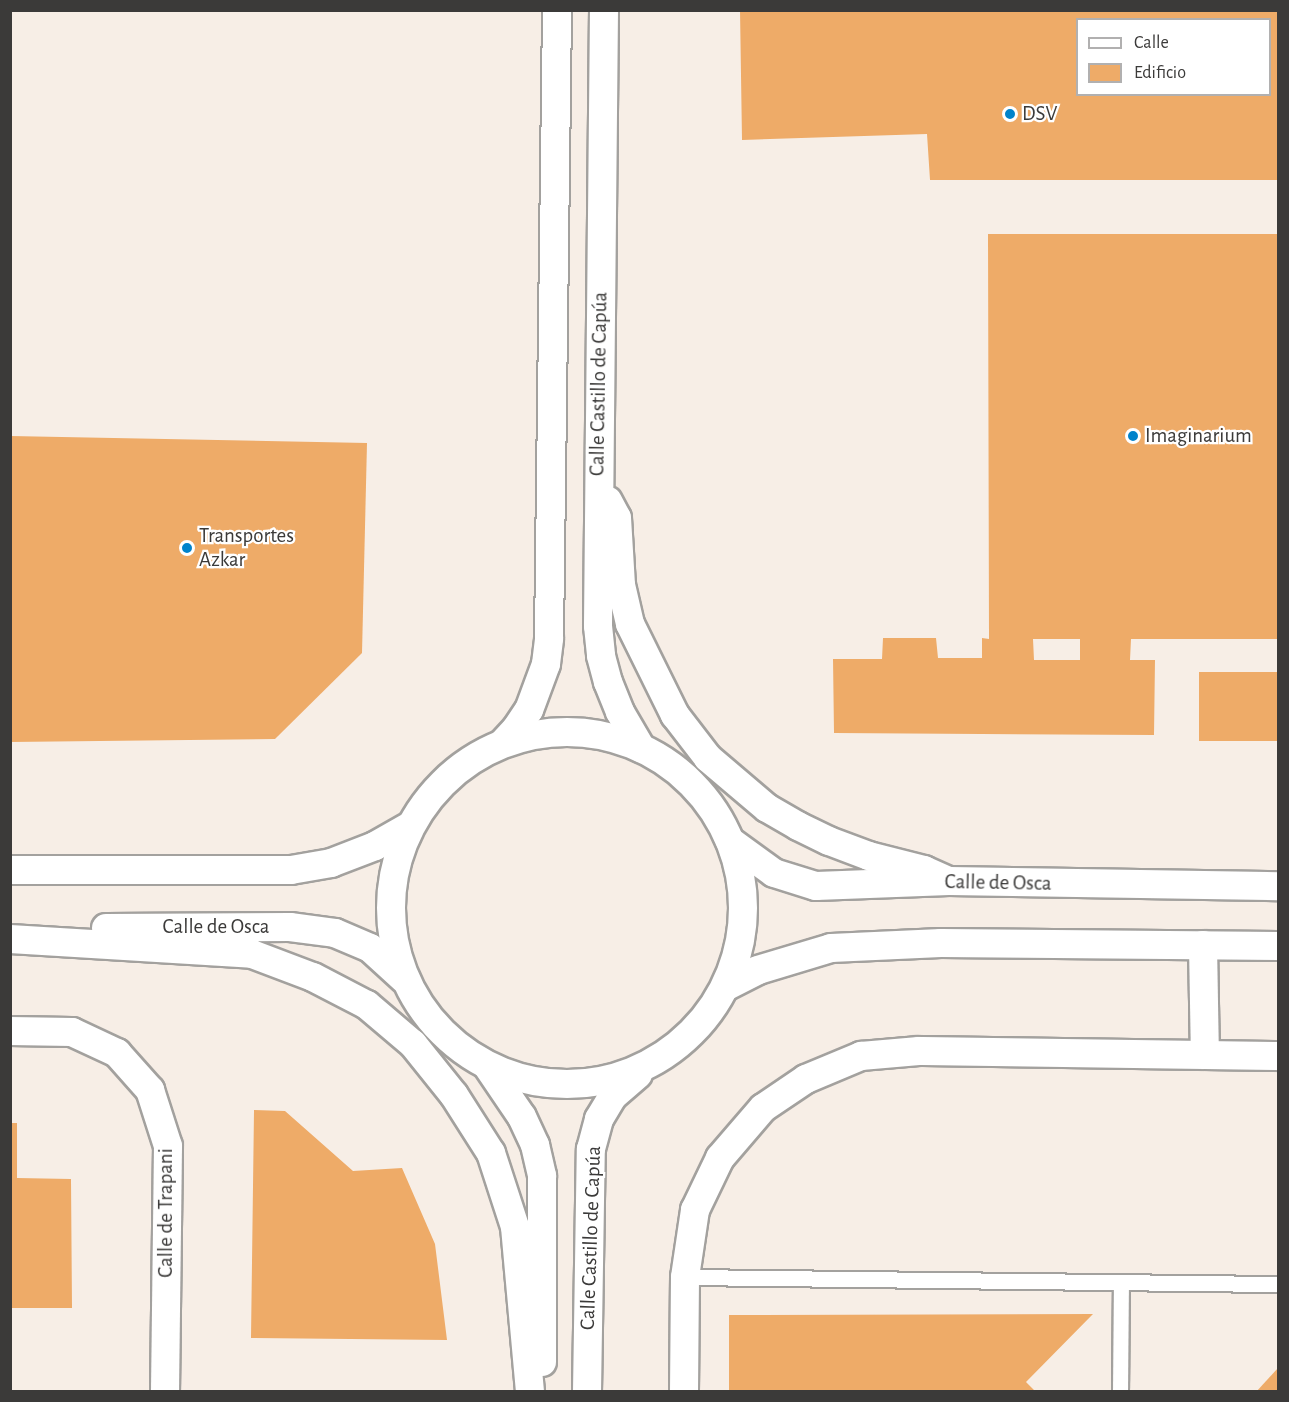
<!DOCTYPE html>
<html>
<head>
<meta charset="utf-8">
<style>
  body { margin:0 }
  #map { position:relative; width:1289px; height:1402px; overflow:hidden; background:#fdfbf8; font-family:"Alegreya Sans",sans-serif }
  div>[style] { position:absolute }
  .built>* { inset:0; background:#f7eee6 }
  .building>* { inset:0; background:#eeab68 }
  .roads { filter:drop-shadow(2px 0 #a3a19e) drop-shadow(-2px 0 #a3a19e) drop-shadow(0 2px #a3a19e) drop-shadow(0 -2px #a3a19e) }
  .service>* { height:15px; margin:-7.5px; padding:0 7.5px; transform-origin:7.5px; border-radius:7.5px; background:#fff }
  .minor>* { height:28px; margin:-14px; padding:0 14px; transform-origin:14px; border-radius:14px; background:#fff }
  .minor>.ring { margin:-14px; padding:0; box-sizing:content-box; background:none; border:28px solid #fff; border-radius:50% }
  .dots>* { width:16px; height:16px; translate:-50% -50%; box-sizing:border-box; border:3px solid #fff; border-radius:50% }
  span { translate:-50% -50%; white-space:nowrap; text-align:center; line-height:1.15; -webkit-text-stroke:4.5px #fff; paint-order:stroke }
  .poi-label { font-size:21px; color:#3b3a39 }
  .left { translate:0 -50%; text-align:left }
  .street-label { font-size:21px; color:#3b3a39 }
  .frame { position:absolute; inset:0; border:12px solid #3b3a39; pointer-events:none }
  .legend { position:absolute; left:1076px; top:18px; width:195px; height:78px; box-sizing:border-box; background:#fff; border:2px solid #b1b0b0; margin:0; padding:8px 10px; list-style:none; font-size:18px; color:#3b3a39 }
  .legend li { display:flex; align-items:center; gap:12px; height:30px }
  .legend b { width:30px; border:2px solid #b1b0b0 }
</style>
</head>
<body>
<div id="map">
  <div class="built">
    <div style="clip-path:polygon(evenodd,11px 11px,1278px 11px,1278px 1391px,11px 1391px,11px 11px,1078px 20px,1270px 20px,1270px 94px,1078px 94px,1078px 20px)"></div>
  </div>
  <div class="building">
    <div style="clip-path:polygon(evenodd,740px 10px,1278px 10px,1278px 180px,930px 180px,927px 134px,742px 140px,740px 10px,1078px 20px,1270px 20px,1270px 94px,1078px 94px,1078px 20px)"></div>
    <div style="clip-path:polygon(evenodd,988px 234px,1278px 234px,1278px 639px,1131px 639px,1130px 660px,1155px 660px,1154px 735px,834px 733px,833px 659px,882px 659px,883px 638px,936px 638px,938px 658px,982px 658px,982px 638px,989px 639px,988px 234px,1033px 639px,1080px 639px,1080px 660px,1034px 660px,1033px 639px)"></div>
    <div style="clip-path:polygon(10px 436px,367px 443px,362px 653px,275px 739px,10px 742px)"></div>
    <div style="clip-path:polygon(1199px 672px,1278px 672px,1278px 741px,1199px 741px)"></div>
    <div style="clip-path:polygon(254px 1110px,285px 1111px,353px 1171px,402px 1168px,435px 1244px,447px 1340px,251px 1338px)"></div>
    <div style="clip-path:polygon(10px 1123px,17px 1123px,17px 1178px,71px 1179px,72px 1308px,10px 1308px)"></div>
    <div style="clip-path:polygon(1093px 1314px,1026px 1382px,1036px 1392px,729px 1392px,729px 1315px)"></div>
    <div style="clip-path:polygon(1278px 1368px,1278px 1392px,1256px 1392px)"></div>
  </div>
  <div class="roads">
    <div class="service">
      <div style="left:685px;top:1277px;width:593px;rotate:0.68deg"></div>
      <div style="left:1120px;top:1392px;width:110px;rotate:-89.5deg"></div>
    </div>
    <div class="minor">
      <div style="left:604px;top:10px;width:616px;rotate:90.56deg"></div>
      <div style="left:598px;top:626px;width:30px;rotate:84deg"></div>
      <div style="left:601px;top:656px;width:27px;rotate:75deg"></div>
      <div style="left:608px;top:682px;width:32px;rotate:68deg"></div>
      <div style="left:620px;top:712px;width:42px;rotate:59.7deg"></div>
      <div style="left:608px;top:501px;width:19px;rotate:62deg"></div>
      <div style="left:617px;top:518px;width:67px;rotate:86.6deg"></div>
      <div style="left:621px;top:585px;width:40px;rotate:77deg"></div>
      <div style="left:630px;top:624px;width:102px;rotate:63.7deg"></div>
      <div style="left:675px;top:715px;width:54px;rotate:52.5deg"></div>
      <div style="left:708px;top:758px;width:77px;rotate:40.3deg"></div>
      <div style="left:767px;top:808px;width:36px;rotate:30deg"></div>
      <div style="left:798px;top:826px;width:34px;rotate:26deg"></div>
      <div style="left:829px;top:841px;width:43px;rotate:20.6deg"></div>
      <div style="left:869px;top:856px;width:57px;rotate:14.3deg"></div>
      <div style="left:924px;top:870px;width:27px;rotate:24deg"></div>
      <div class="ring" style="left:391px;top:732px;width:324px;height:324px"></div>
      <div style="left:503px;top:743px;width:19px;rotate:-47deg"></div>
      <div style="left:516px;top:729px;width:23px;rotate:-56deg"></div>
      <div style="left:529px;top:710px;width:49px;rotate:-69.7deg"></div>
      <div style="left:546px;top:664px;width:26px;rotate:-83deg"></div>
      <div style="left:549px;top:638px;width:628px;rotate:-89.27deg"></div>
      <div style="left:730px;top:841px;width:54px;rotate:36deg"></div>
      <div style="left:774px;top:873px;width:44px;rotate:17.2deg"></div>
      <div style="left:816px;top:886px;width:133px;rotate:-2.2deg"></div>
      <div style="left:949px;top:881px;width:329px;rotate:0.9deg"></div>
      <div style="left:10px;top:870px;width:281px"></div>
      <div style="left:291px;top:870px;width:41px;rotate:-9.9deg"></div>
      <div style="left:331px;top:863px;width:47px;rotate:-21.1deg"></div>
      <div style="left:375px;top:846px;width:40px;rotate:-29.7deg"></div>
      <div style="left:106px;top:928px;width:184px;rotate:-0.3deg"></div>
      <div style="left:290px;top:927px;width:45px;rotate:7.6deg"></div>
      <div style="left:335px;top:933px;width:38px;rotate:23deg"></div>
      <div style="left:370px;top:948px;width:46px;rotate:42.4deg"></div>
      <div style="left:10px;top:939px;width:242px;rotate:3.5deg"></div>
      <div style="left:252px;top:954px;width:65px;rotate:20.7deg"></div>
      <div style="left:313px;top:977px;width:61px;rotate:27.4deg"></div>
      <div style="left:367px;top:1005px;width:60px;rotate:40.3deg"></div>
      <div style="left:413px;top:1044px;width:65px;rotate:51.2deg"></div>
      <div style="left:454px;top:1095px;width:69px;rotate:57.5deg"></div>
      <div style="left:491px;top:1153px;width:78px;rotate:72deg"></div>
      <div style="left:515px;top:1227px;width:166px;rotate:84.8deg"></div>
      <div style="left:1203px;top:945px;width:110px;rotate:89deg"></div>
      <div style="left:725px;top:987px;width:37px;rotate:-27deg"></div>
      <div style="left:758px;top:970px;width:76px;rotate:-16.8deg"></div>
      <div style="left:831px;top:948px;width:110px;rotate:-2.6deg"></div>
      <div style="left:941px;top:943px;width:337px;rotate:0.5deg"></div>
      <div style="left:10px;top:1031px;width:62px;rotate:0.9deg"></div>
      <div style="left:72px;top:1032px;width:50px;rotate:25deg"></div>
      <div style="left:117px;top:1053px;width:50px;rotate:48.3deg"></div>
      <div style="left:150px;top:1090px;width:59px;rotate:72.2deg"></div>
      <div style="left:168px;top:1146px;width:246px;rotate:90.7deg"></div>
      <div style="left:488px;top:1067px;width:60px;rotate:55.8deg"></div>
      <div style="left:522px;top:1117px;width:31px;rotate:65deg"></div>
      <div style="left:535px;top:1145px;width:32px;rotate:77deg"></div>
      <div style="left:542px;top:1176px;width:186px;rotate:90deg"></div>
      <div style="left:587px;top:1392px;width:243px;rotate:-89.1deg"></div>
      <div style="left:591px;top:1149px;width:31px;rotate:-75deg"></div>
      <div style="left:599px;top:1119px;width:27px;rotate:-59deg"></div>
      <div style="left:613px;top:1096px;width:33px;rotate:-41deg"></div>
      <div style="left:684px;top:1392px;width:115px;rotate:-89.5deg"></div>
      <div style="left:685px;top:1277px;width:68px;rotate:-81.5deg"></div>
      <div style="left:695px;top:1210px;width:58px;rotate:-64.3deg"></div>
      <div style="left:720px;top:1158px;width:66px;rotate:-49.3deg"></div>
      <div style="left:763px;top:1108px;width:52px;rotate:-34deg"></div>
      <div style="left:806px;top:1079px;width:60px;rotate:-22.7deg"></div>
      <div style="left:861px;top:1056px;width:58px;rotate:-4.9deg"></div>
      <div style="left:919px;top:1051px;width:359px;rotate:0.8deg"></div>
    </div>
  </div>
  <div class="dots">
    <div style="left:1010px;top:114px;background:#0083cb"></div>
    <div style="left:1133px;top:436px;background:#0083cb"></div>
    <div style="left:187px;top:548px;background:#0083cb"></div>
  </div>
  <div class="poi-label">
    <span class="left" style="left:1022px;top:114px">DSV</span>
    <span class="left" style="left:1145px;top:436px">Imaginarium</span>
    <span class="left" style="left:199px;top:548px">Transportes<br>Azkar</span>
  </div>
  <div class="street-label">
    <span style="left:599px;top:384px;rotate:-89deg">Calle Castillo de Capúa</span>
    <span style="left:998px;top:883px;rotate:1deg">Calle de Osca</span>
    <span style="left:216px;top:927px">Calle de Osca</span>
    <span style="left:166px;top:1213px;rotate:-90deg">Calle de Trapani</span>
    <span style="left:591px;top:1238px;rotate:-88deg">Calle Castillo de Capúa</span>
  </div>
  <div class="frame"></div>
  <ul class="legend">
  <li><b style="height:8px;background:#fff"></b>Calle</li>
  <li><b style="height:16px;background:#eeab68"></b>Edificio</li>
  </ul>
</div>
</body>
</html>
